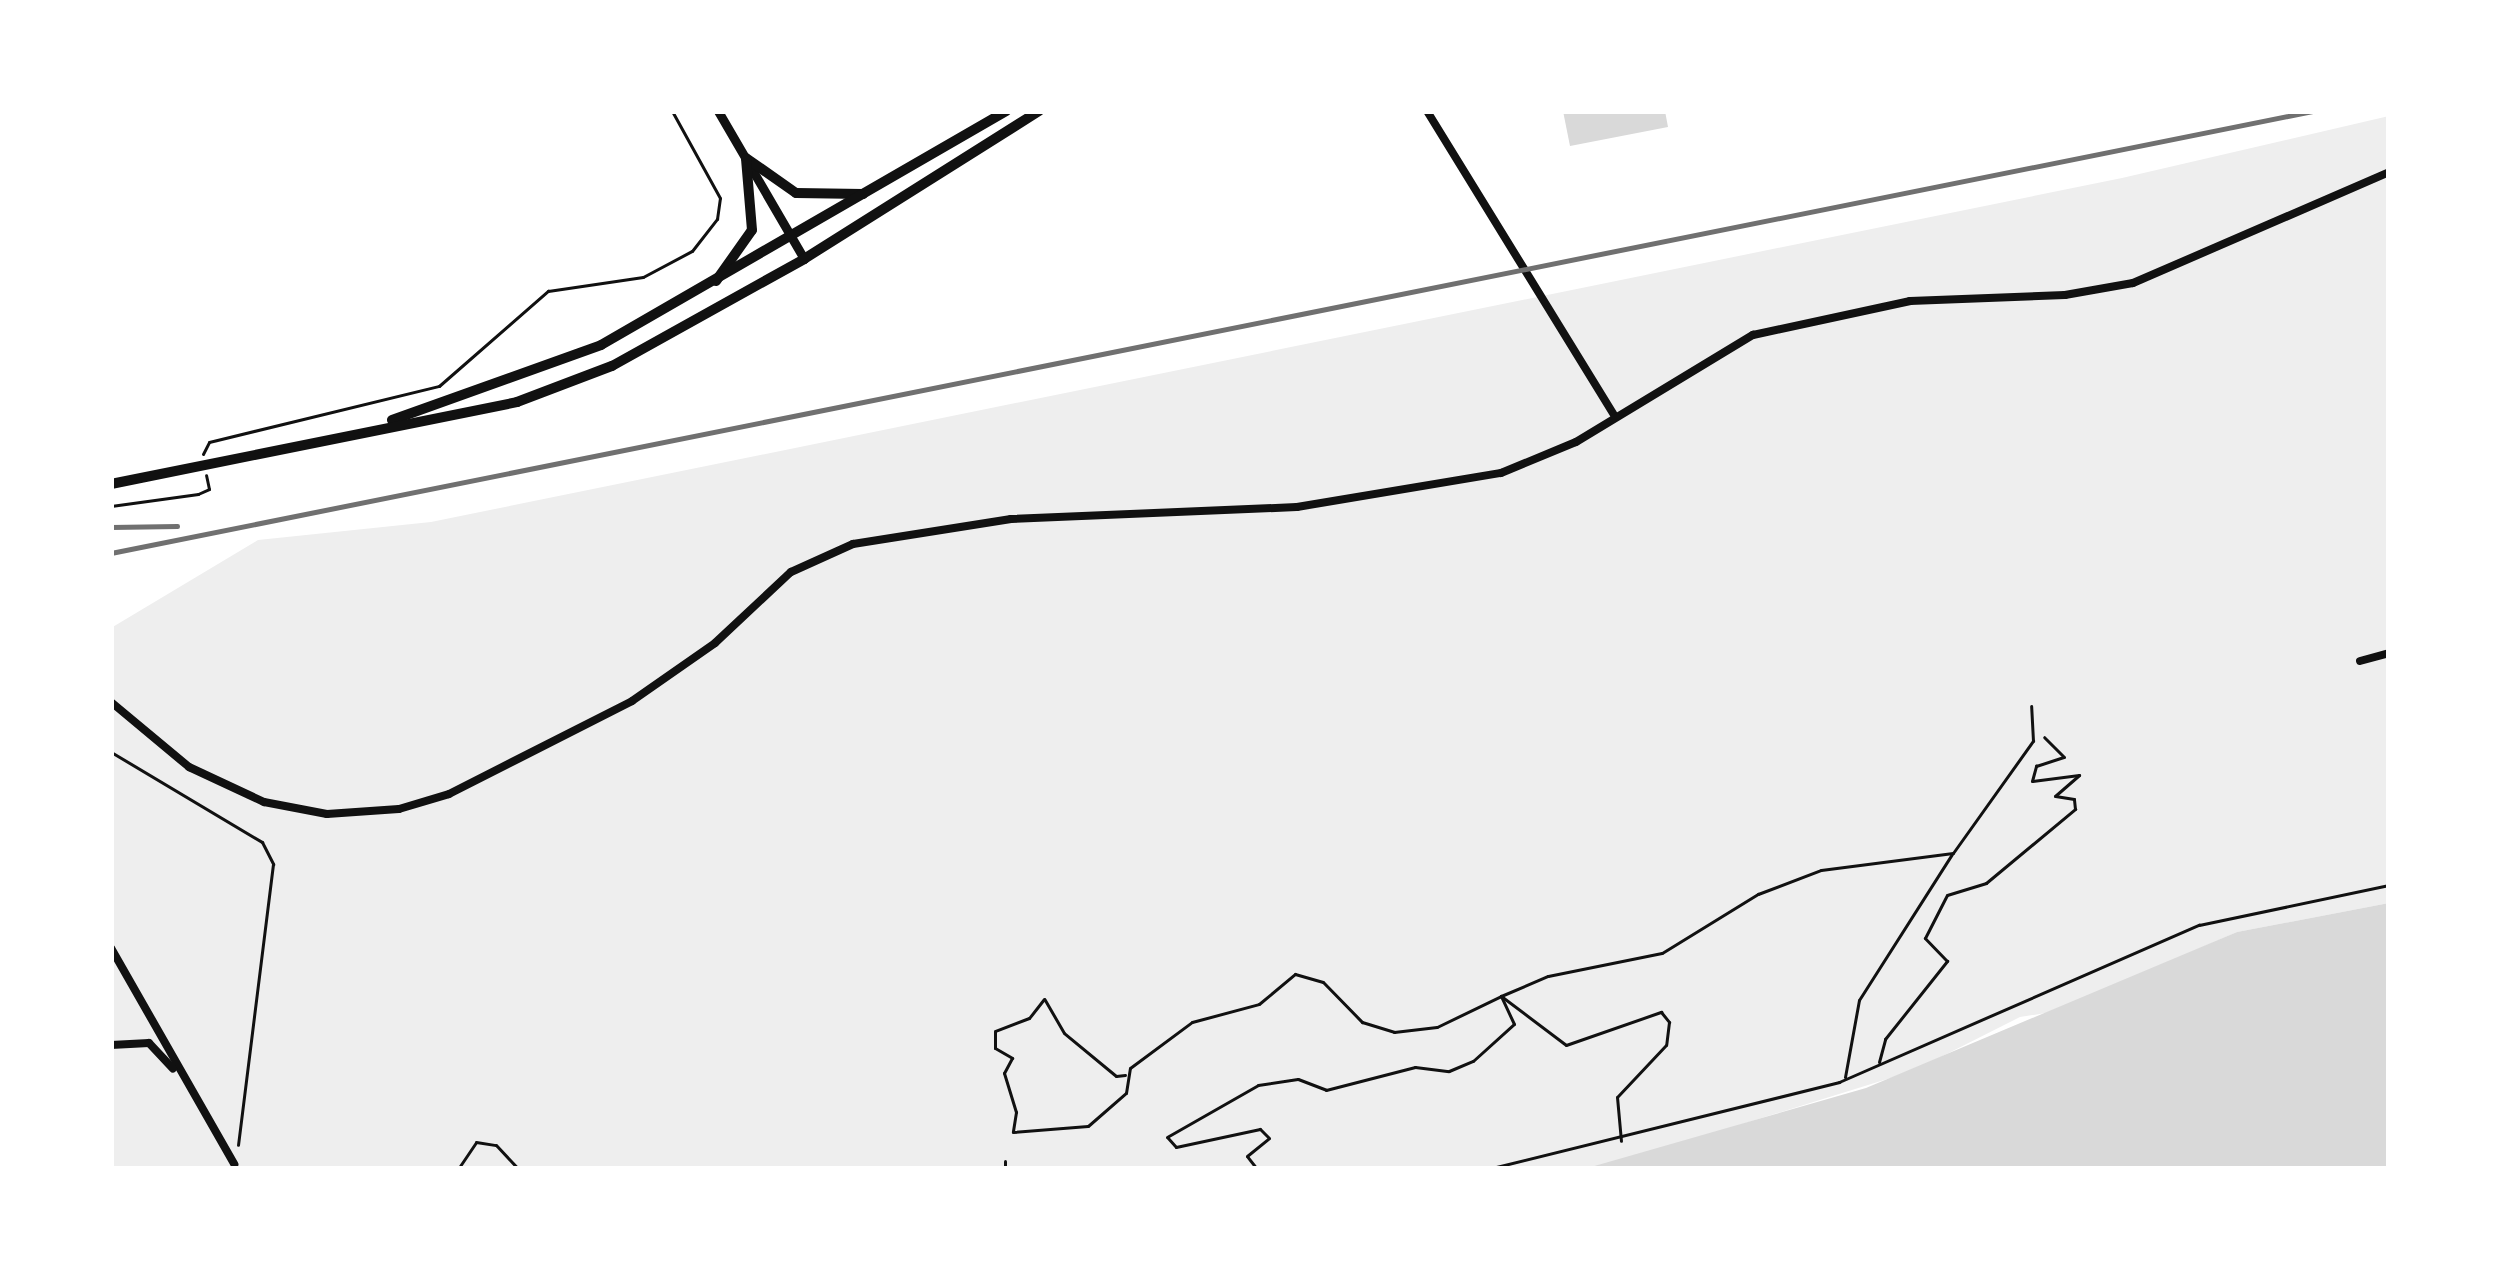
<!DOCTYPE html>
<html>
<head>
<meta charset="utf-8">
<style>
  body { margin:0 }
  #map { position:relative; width:2500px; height:1280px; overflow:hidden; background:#fff; font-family:Manrope,sans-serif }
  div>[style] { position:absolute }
  .green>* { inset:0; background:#eee }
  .water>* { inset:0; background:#d9d9d9 }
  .path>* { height:3px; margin:-1.5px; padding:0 1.5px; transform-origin:1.5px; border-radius:1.5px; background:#111 }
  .minor>* { height:8px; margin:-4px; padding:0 4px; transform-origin:4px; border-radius:4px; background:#111 }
  .tertiary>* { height:9px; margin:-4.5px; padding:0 4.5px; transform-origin:4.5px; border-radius:4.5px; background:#111 }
  .secondary>* { height:10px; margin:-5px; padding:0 5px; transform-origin:5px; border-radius:5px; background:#111 }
  .rail>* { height:4.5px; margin:-2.25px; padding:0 2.25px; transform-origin:2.25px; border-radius:2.25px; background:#707070 }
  span { translate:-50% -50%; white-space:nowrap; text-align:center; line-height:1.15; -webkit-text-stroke:12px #fff; paint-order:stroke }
  .frame { position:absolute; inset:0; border:114px solid #fff; pointer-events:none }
</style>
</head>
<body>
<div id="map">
  <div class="green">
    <div style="clip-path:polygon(2389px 116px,2389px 903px,2237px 932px,2052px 1012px,2020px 1017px,1913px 1071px,1604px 1167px,111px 1169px,111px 628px,258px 540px,431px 522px,2122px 178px)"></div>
  </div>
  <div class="water">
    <div style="clip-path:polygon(1563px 111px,1665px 111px,1668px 127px,1570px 146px)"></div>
    <div style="clip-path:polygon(2389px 903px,2389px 1169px,1584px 1169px,1866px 1088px,2237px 932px)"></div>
  </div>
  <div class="path">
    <div style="left:203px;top:454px;width:13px;rotate:-63deg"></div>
    <div style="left:209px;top:442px;width:237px;rotate:-13.7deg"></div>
    <div style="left:439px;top:386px;width:145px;rotate:-41.1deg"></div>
    <div style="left:548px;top:291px;width:96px;rotate:-8.4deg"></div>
    <div style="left:643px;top:277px;width:55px;rotate:-28deg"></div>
    <div style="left:692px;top:251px;width:41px;rotate:-52deg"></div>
    <div style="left:717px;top:219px;width:21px;rotate:-82deg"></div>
    <div style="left:720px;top:198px;width:99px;rotate:-118.9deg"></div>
    <div style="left:111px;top:506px;width:88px;rotate:-7.9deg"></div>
    <div style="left:198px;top:494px;width:12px;rotate:-24deg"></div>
    <div style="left:209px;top:489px;width:14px;rotate:-102deg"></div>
    <div style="left:111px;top:752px;width:176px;rotate:30.8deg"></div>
    <div style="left:262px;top:842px;width:25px;rotate:63deg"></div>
    <div style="left:273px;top:864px;width:283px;rotate:97.1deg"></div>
    <div style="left:1879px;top:1062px;width:24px;rotate:-75deg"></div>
    <div style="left:1885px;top:1039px;width:100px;rotate:-51.5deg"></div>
    <div style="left:1947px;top:961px;width:32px;rotate:-134deg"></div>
    <div style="left:1925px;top:938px;width:48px;rotate:-62.9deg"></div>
    <div style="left:1947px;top:895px;width:41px;rotate:-17.1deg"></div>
    <div style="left:1986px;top:883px;width:116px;rotate:-39.7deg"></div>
    <div style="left:2075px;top:809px;width:10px;rotate:-96deg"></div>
    <div style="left:2074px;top:799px;width:19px;rotate:-171deg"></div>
    <div style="left:2055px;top:796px;width:32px;rotate:-41deg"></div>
    <div style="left:2079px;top:775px;width:47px;rotate:172.7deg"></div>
    <div style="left:2032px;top:781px;width:16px;rotate:-75deg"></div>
    <div style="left:2036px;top:766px;width:29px;rotate:-18deg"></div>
    <div style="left:2064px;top:757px;width:28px;rotate:-135deg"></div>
    <div style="left:1125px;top:1075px;width:9px;rotate:174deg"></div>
    <div style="left:1116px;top:1076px;width:67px;rotate:-140.4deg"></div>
    <div style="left:1064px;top:1033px;width:39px;rotate:-120deg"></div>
    <div style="left:1044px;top:999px;width:24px;rotate:128deg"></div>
    <div style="left:1029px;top:1018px;width:36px;rotate:159deg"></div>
    <div style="left:995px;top:1031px;width:17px;rotate:90deg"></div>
    <div style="left:995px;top:1048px;width:20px;rotate:30deg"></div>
    <div style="left:1012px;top:1058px;width:17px;rotate:118deg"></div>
    <div style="left:1004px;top:1073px;width:41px;rotate:72.9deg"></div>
    <div style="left:1016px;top:1112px;width:20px;rotate:99deg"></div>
    <div style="left:1013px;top:1132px;width:75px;rotate:-4.6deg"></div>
    <div style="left:1088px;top:1126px;width:50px;rotate:-41deg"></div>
    <div style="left:1126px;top:1093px;width:25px;rotate:-81deg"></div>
    <div style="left:1130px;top:1068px;width:77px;rotate:-36.6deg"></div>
    <div style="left:1192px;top:1022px;width:69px;rotate:-15deg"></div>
    <div style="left:1259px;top:1004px;width:47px;rotate:-39.8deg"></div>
    <div style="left:1295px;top:974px;width:29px;rotate:16deg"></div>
    <div style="left:1323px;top:982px;width:56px;rotate:45.7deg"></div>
    <div style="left:1362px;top:1022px;width:34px;rotate:17deg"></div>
    <div style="left:1394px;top:1032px;width:43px;rotate:-6.6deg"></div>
    <div style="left:1437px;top:1027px;width:71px;rotate:-25.8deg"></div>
    <div style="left:1501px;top:996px;width:81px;rotate:37deg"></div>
    <div style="left:1566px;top:1045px;width:101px;rotate:-19.2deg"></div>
    <div style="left:1661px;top:1012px;width:13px;rotate:51deg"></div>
    <div style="left:1669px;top:1022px;width:23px;rotate:97deg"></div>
    <div style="left:1666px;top:1045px;width:71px;rotate:133.3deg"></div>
    <div style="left:1617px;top:1097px;width:44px;rotate:84.8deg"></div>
    <div style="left:1845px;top:1077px;width:78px;rotate:-79.7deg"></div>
    <div style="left:1859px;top:1000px;width:173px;rotate:-57.5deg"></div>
    <div style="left:458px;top:1169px;width:32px;rotate:-56deg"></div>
    <div style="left:476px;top:1142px;width:20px;rotate:9deg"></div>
    <div style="left:496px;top:1145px;width:33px;rotate:47deg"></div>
    <div style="left:1005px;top:1169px;width:8px;rotate:-90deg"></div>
    <div style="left:1257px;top:1169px;width:16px;rotate:-128deg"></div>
    <div style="left:1247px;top:1156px;width:28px;rotate:-39deg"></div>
    <div style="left:1269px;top:1138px;width:13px;rotate:-135deg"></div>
    <div style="left:1260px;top:1129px;width:86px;rotate:167.9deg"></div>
    <div style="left:1176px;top:1147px;width:13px;rotate:-132deg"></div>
    <div style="left:1167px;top:1137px;width:105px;rotate:-29.7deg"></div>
    <div style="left:1258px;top:1085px;width:40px;rotate:-8.5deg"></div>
    <div style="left:1298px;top:1079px;width:30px;rotate:21deg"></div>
    <div style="left:1326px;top:1090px;width:92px;rotate:-14.5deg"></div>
    <div style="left:1415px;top:1067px;width:34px;rotate:7deg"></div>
    <div style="left:1449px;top:1071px;width:26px;rotate:-23deg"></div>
    <div style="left:1473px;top:1061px;width:55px;rotate:-42.1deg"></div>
    <div style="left:1514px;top:1024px;width:31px;rotate:-115deg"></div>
    <div style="left:1501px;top:996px;width:51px;rotate:-23.1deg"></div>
    <div style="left:1548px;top:976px;width:116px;rotate:-11.4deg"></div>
    <div style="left:1662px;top:953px;width:113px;rotate:-31.6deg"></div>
    <div style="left:1758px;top:894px;width:67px;rotate:-20.9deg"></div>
    <div style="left:1821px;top:870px;width:133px;rotate:-7.3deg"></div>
    <div style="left:1953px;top:853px;width:138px;rotate:-54.5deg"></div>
    <div style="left:2033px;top:741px;width:35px;rotate:-93deg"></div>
    <div style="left:1488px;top:1169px;width:362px;rotate:-13.9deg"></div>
    <div style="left:1839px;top:1082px;width:393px;rotate:-23.6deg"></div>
    <div style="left:2199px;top:925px;width:194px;rotate:-11.9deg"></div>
  </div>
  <div class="minor">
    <div style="left:1427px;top:111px;width:359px;rotate:58.4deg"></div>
    <div style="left:2360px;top:661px;width:30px;rotate:-15deg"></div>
    <div style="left:111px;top:702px;width:102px;rotate:39.8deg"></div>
    <div style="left:189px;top:767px;width:83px;rotate:25deg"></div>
    <div style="left:264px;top:802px;width:64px;rotate:10.8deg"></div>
    <div style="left:327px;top:814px;width:72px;rotate:-4deg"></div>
    <div style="left:399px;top:809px;width:52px;rotate:-16.7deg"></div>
    <div style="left:449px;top:794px;width:205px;rotate:-26.9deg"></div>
    <div style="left:632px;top:701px;width:101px;rotate:-34.9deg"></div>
    <div style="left:715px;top:643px;width:104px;rotate:-43.1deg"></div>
    <div style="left:791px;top:572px;width:68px;rotate:-24.3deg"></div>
    <div style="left:853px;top:544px;width:160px;rotate:-9deg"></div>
    <div style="left:1011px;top:519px;width:286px;rotate:-2.4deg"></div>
    <div style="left:1297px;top:507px;width:207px;rotate:-9.5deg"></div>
    <div style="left:1501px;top:473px;width:81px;rotate:-22.5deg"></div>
    <div style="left:1576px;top:442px;width:207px;rotate:-31.2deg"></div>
    <div style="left:1753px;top:335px;width:161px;rotate:-12.2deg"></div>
    <div style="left:1910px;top:301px;width:155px;rotate:-2.2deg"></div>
    <div style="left:2065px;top:295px;width:69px;rotate:-10deg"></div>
    <div style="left:2133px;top:283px;width:279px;rotate:-23.4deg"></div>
    <div style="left:111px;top:948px;width:249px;rotate:60.3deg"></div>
    <div style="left:111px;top:1045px;width:38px;rotate:-3deg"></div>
    <div style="left:149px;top:1043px;width:35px;rotate:47deg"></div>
  </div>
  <div class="tertiary">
    <div style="left:718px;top:111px;width:171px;rotate:59.8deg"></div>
  </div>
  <div class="secondary">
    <div style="left:746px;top:158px;width:61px;rotate:35deg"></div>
    <div style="left:796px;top:193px;width:67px;rotate:0.9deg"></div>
    <div style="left:716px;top:281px;width:62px;rotate:-54.8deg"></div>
    <div style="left:752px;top:230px;width:72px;rotate:-94.8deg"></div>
    <div style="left:392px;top:420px;width:222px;rotate:-19.7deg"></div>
    <div style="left:601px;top:345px;width:468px;rotate:-30deg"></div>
    <div style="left:111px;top:484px;width:414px;rotate:-11.4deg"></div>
    <div style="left:517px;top:402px;width:102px;rotate:-20.8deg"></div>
    <div style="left:612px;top:366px;width:220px;rotate:-29.1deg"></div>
    <div style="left:804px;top:259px;width:278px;rotate:-32.2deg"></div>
  </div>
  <div class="rail">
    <div style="left:111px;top:527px;width:66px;rotate:-0.9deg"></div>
    <div style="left:111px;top:553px;width:2245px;rotate:-11.35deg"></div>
  </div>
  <div class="frame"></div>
</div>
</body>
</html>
